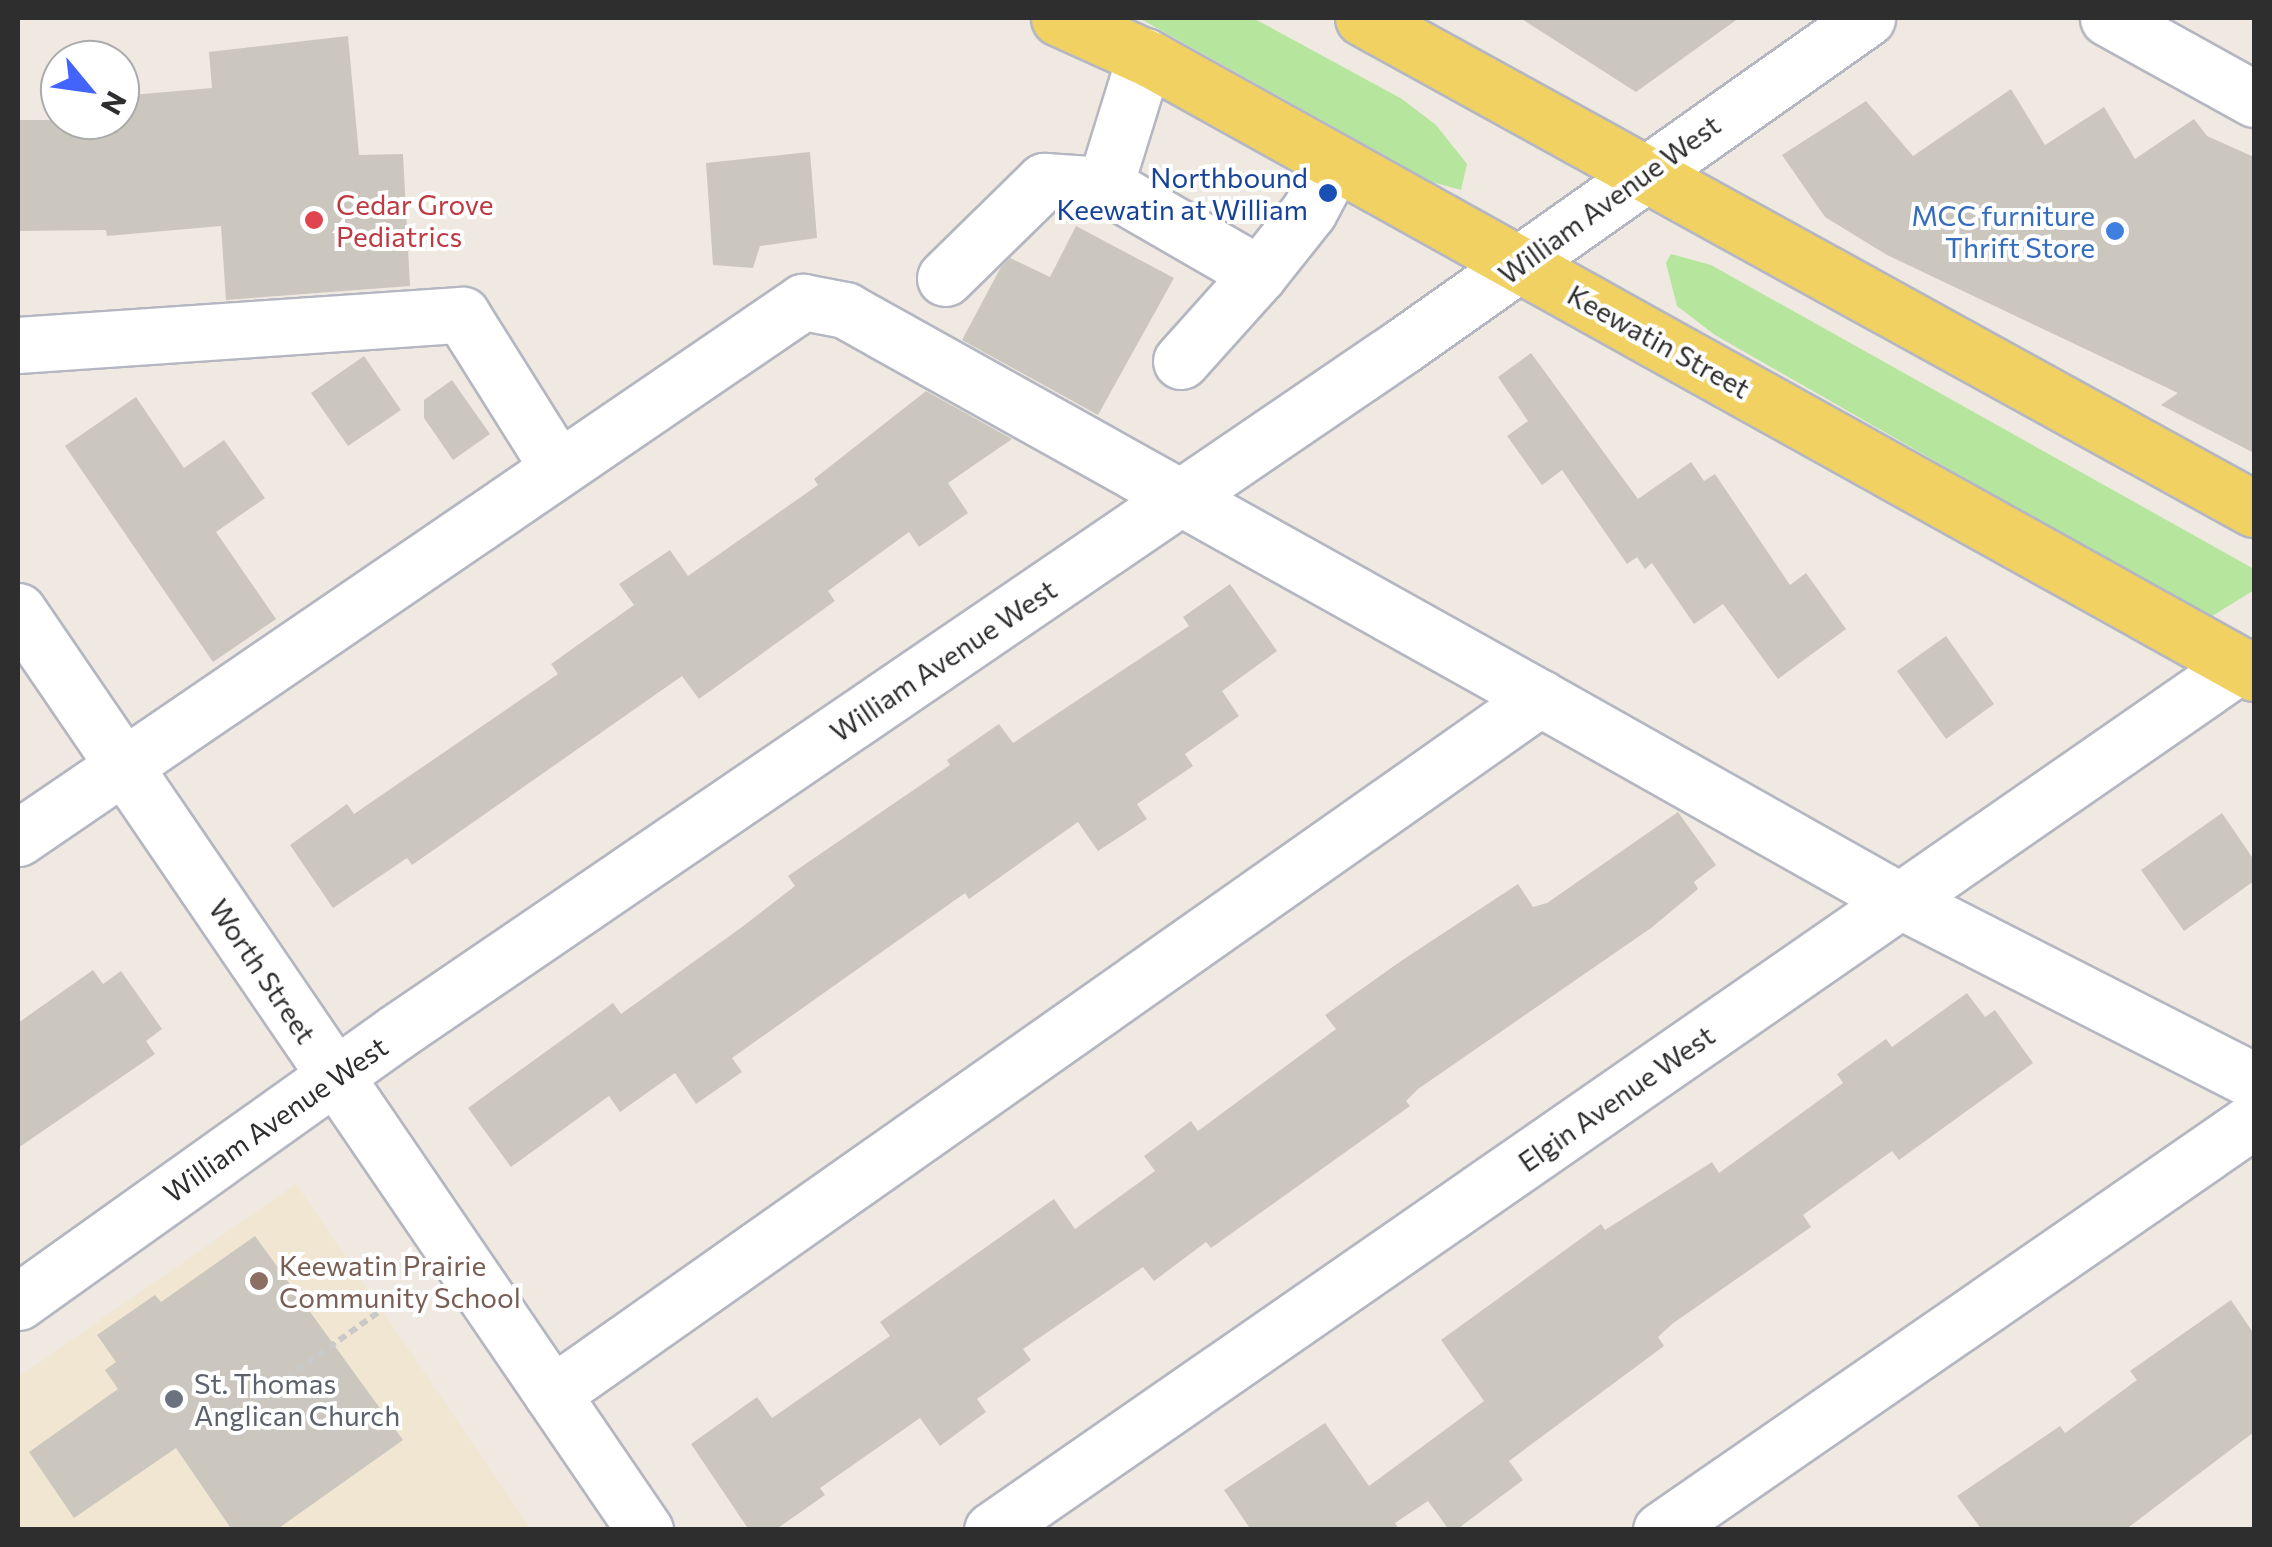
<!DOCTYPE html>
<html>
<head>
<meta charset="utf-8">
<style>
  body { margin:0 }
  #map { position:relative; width:2272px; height:1547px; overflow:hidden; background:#efe9e1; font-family:Commissioner,sans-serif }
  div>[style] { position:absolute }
  .education>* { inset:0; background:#f0e6d1 }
  .green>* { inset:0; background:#b6e59e }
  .building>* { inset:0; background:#cbc7bf }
  .path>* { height:6px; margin-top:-3px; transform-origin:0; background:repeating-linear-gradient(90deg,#c9c9c9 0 8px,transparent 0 13px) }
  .roads { filter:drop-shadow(2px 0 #b4b7c1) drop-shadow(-2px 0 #b4b7c1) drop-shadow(0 2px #b4b7c1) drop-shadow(0 -2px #b4b7c1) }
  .minor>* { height:55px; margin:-27.5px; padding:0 27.5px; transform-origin:27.5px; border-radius:27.5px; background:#fff }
  .major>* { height:55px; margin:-27.5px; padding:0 27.5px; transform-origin:27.5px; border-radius:27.5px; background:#f2d163 }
  .dots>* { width:28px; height:28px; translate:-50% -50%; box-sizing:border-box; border:5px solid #fff; border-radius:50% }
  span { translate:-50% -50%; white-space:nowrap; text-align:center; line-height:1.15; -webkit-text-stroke:8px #fff; paint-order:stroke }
  .transit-label { font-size:28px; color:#164399 }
  .right { translate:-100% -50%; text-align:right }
  .street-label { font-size:28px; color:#2e2e2e }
  .health-label { font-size:28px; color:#be3a42 }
  .left { translate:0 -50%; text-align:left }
  .shop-label { font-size:28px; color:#366cbe }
  .education-label { font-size:28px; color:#785e54 }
  .worship-label { font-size:28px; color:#5b616d }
  .frame { position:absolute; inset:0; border:20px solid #2e2e2e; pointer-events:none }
  .north { position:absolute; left:40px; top:40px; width:100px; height:100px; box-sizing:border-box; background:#fff; border:2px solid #ababab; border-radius:50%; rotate:119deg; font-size:28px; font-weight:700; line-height:40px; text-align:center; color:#2e2e2e }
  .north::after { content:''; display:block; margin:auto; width:35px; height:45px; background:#4264fb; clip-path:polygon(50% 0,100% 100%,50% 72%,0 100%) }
</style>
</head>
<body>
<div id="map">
  <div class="education">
    <div style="clip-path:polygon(296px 1184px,531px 1529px,18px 1529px,18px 1377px)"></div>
  </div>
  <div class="green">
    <div style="clip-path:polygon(1139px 18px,1253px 18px,1402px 99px,1436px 125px,1467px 164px,1461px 190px,1432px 182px)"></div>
    <div style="clip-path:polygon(1671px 254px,1711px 265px,2254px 569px,2254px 590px,2209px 618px,1715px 335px,1677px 306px,1666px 263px)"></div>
  </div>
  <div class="building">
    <div style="clip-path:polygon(1520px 18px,1739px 18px,1636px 92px)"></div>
    <div style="clip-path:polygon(348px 36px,359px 155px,403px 154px,410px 286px,226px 300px,221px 226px,107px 236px,106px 230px,18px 231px,18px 120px,120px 120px,120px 96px,212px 88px,209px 52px)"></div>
    <div style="clip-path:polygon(2011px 89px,2045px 145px,2104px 107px,2135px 159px,2194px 119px,2207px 136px,2254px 157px,2254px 453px,2161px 405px,2178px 393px,1887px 255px,1825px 217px,1782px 155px,1866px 101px,1913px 156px)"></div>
    <div style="clip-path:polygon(810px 152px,817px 238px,760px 246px,753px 268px,713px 265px,706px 163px)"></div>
    <div style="clip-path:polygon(1076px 226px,1174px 278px,1098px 415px,962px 340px,1001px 267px,1010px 258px,1050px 277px)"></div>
    <div style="clip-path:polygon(1531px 353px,1638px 499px,1691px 462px,1704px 481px,1715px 474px,1790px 585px,1806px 573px,1846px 629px,1778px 679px,1723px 604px,1694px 624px,1652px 563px,1645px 569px,1637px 557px,1627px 564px,1562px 470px,1542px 485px,1507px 436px,1528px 421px,1498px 377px)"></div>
    <div style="clip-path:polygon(364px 356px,401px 410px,348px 446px,311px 393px)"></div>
    <div style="clip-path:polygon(452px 380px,490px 434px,453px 460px,424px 418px,424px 400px)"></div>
    <div style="clip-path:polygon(926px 391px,1012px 439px,948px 483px,968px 513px,919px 547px,909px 532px,828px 591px,835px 601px,699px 699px,682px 676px,412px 865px,407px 858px,333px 908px,290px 845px,347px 804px,354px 814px,558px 674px,551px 664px,634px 605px,619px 584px,670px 550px,688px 576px,818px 485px,814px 479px)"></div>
    <div style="clip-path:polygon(136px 397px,184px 468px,224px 440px,265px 498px,216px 532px,276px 619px,213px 662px,65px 446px)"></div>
    <div style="clip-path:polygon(1230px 584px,1277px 651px,1222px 691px,1239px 716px,1185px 754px,1193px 766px,1137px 804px,1147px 819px,1098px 851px,1078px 822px,969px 899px,965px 893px,732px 1058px,742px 1072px,696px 1104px,675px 1073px,620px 1112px,609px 1096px,511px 1167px,468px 1108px,613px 1003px,621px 1014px,742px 927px,795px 886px,788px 876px,950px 765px,947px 760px,999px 724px,1013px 743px,1189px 626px,1183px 617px)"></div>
    <div style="clip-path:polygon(1946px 636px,1994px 704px,1946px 739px,1897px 671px)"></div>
    <div style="clip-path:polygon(1678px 812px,1716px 865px,1694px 882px,1698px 889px,1651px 928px,1418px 1089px,1406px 1101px,1410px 1106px,1211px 1248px,1206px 1242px,1154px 1281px,1143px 1267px,1023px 1349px,1031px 1360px,977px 1399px,986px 1412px,940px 1446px,920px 1418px,820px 1488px,825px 1495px,775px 1530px,749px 1530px,691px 1444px,757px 1397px,772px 1418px,890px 1336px,880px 1322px,1054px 1199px,1075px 1229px,1155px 1171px,1144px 1156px,1191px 1121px,1198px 1131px,1336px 1029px,1325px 1015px,1401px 961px,1518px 884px,1533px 907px,1547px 903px)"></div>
    <div style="clip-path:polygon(2222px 813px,2254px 860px,2254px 881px,2184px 931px,2141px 870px)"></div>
    <div style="clip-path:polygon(93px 970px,103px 984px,121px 971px,162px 1029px,146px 1041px,155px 1054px,18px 1148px,18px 1023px)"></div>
    <div style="clip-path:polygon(1967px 993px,1985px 1017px,1995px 1010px,2033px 1063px,1899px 1160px,1892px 1151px,1803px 1215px,1811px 1227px,1672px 1324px,1658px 1337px,1664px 1346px,1509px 1461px,1523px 1480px,1456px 1530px,1449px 1530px,1428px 1501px,1395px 1523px,1399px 1530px,1251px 1530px,1224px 1490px,1325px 1423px,1369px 1486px,1484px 1401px,1441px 1340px,1601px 1224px,1605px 1230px,1712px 1162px,1719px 1173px,1843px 1083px,1837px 1074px,1886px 1039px,1892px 1047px)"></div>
    <div style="clip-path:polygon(255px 1236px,403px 1440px,276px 1530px,232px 1530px,176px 1448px,74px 1518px,29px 1452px,118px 1389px,105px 1370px,116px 1362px,97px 1335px,155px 1295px,161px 1302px)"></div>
    <div style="clip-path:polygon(2231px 1300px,2254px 1334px,2254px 1432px,2125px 1530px,1982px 1530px,1957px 1496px,2060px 1426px,2065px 1433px,2137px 1380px,2130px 1371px)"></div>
  </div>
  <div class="path">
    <div style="left:244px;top:1408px;width:172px;rotate:-35.5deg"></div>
  </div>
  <div class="roads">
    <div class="minor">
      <div style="left:2108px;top:18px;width:167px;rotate:29deg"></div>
      <div style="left:1145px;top:56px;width:135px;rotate:107.2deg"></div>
      <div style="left:1105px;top:185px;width:178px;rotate:30deg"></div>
      <div style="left:1259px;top:274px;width:80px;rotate:-51.6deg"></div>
      <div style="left:1309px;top:211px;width:53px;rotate:-62deg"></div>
      <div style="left:945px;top:278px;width:139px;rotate:-44.4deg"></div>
      <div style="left:1044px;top:181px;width:61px;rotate:3.8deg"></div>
      <div style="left:18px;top:345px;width:445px;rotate:-3.9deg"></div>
      <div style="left:462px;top:315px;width:181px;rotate:57.9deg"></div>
      <div style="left:1181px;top:361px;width:117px;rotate:-48.1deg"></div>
      <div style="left:18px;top:611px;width:1113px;rotate:55.7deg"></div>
      <div style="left:18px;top:838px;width:951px;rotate:-34.33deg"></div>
      <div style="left:803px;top:302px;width:43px;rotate:10.8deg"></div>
      <div style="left:845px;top:310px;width:796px;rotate:29.17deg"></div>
      <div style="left:18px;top:1302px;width:463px;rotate:-35.5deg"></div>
      <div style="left:395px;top:1033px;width:1221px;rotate:-34.29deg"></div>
      <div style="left:1404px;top:345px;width:567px;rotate:-35.23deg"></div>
      <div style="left:552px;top:1394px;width:1209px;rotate:-35.16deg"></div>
      <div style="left:1540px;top:698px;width:414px;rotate:29.4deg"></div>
      <div style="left:1901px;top:901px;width:396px;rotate:27deg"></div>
      <div style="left:992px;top:1530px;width:1518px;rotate:-34.73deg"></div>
      <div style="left:1661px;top:1530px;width:721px;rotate:-34.66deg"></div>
    </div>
    <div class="major">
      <div style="left:1059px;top:18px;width:100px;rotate:24.3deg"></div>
      <div style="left:1150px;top:59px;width:1263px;rotate:29.08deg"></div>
      <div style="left:1363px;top:18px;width:1017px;rotate:28.86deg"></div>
    </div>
  </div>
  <div class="dots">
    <div style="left:1328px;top:193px;background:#1a4fb4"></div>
    <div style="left:314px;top:220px;background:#e0444e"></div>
    <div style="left:2115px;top:231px;background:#3f7fe0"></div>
    <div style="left:259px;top:1281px;background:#8d6e63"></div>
    <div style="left:174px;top:1399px;background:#6b7280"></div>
  </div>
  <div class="transit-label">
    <span class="right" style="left:1308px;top:193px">Northbound<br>Keewatin at William</span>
  </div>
  <div class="street-label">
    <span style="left:1609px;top:199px;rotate:-36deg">William Avenue West</span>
    <span style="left:1659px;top:341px;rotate:29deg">Keewatin Street</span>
    <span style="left:943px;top:660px;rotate:-34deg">William Avenue West</span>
    <span style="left:263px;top:971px;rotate:56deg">Worth Street</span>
    <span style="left:1616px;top:1098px;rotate:-35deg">Elgin Avenue West</span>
    <span style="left:275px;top:1119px;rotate:-35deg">William Avenue West</span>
  </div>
  <div class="health-label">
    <span class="left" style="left:336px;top:220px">Cedar Grove<br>Pediatrics</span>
  </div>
  <div class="shop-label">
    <span class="right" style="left:2095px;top:231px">MCC furniture<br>Thrift Store</span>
  </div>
  <div class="education-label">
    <span class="left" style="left:279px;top:1281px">Keewatin Prairie<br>Community School</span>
  </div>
  <div class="worship-label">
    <span class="left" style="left:194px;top:1399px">St. Thomas<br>Anglican Church</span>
  </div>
  <div class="frame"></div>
  <div class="north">N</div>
</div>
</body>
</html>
